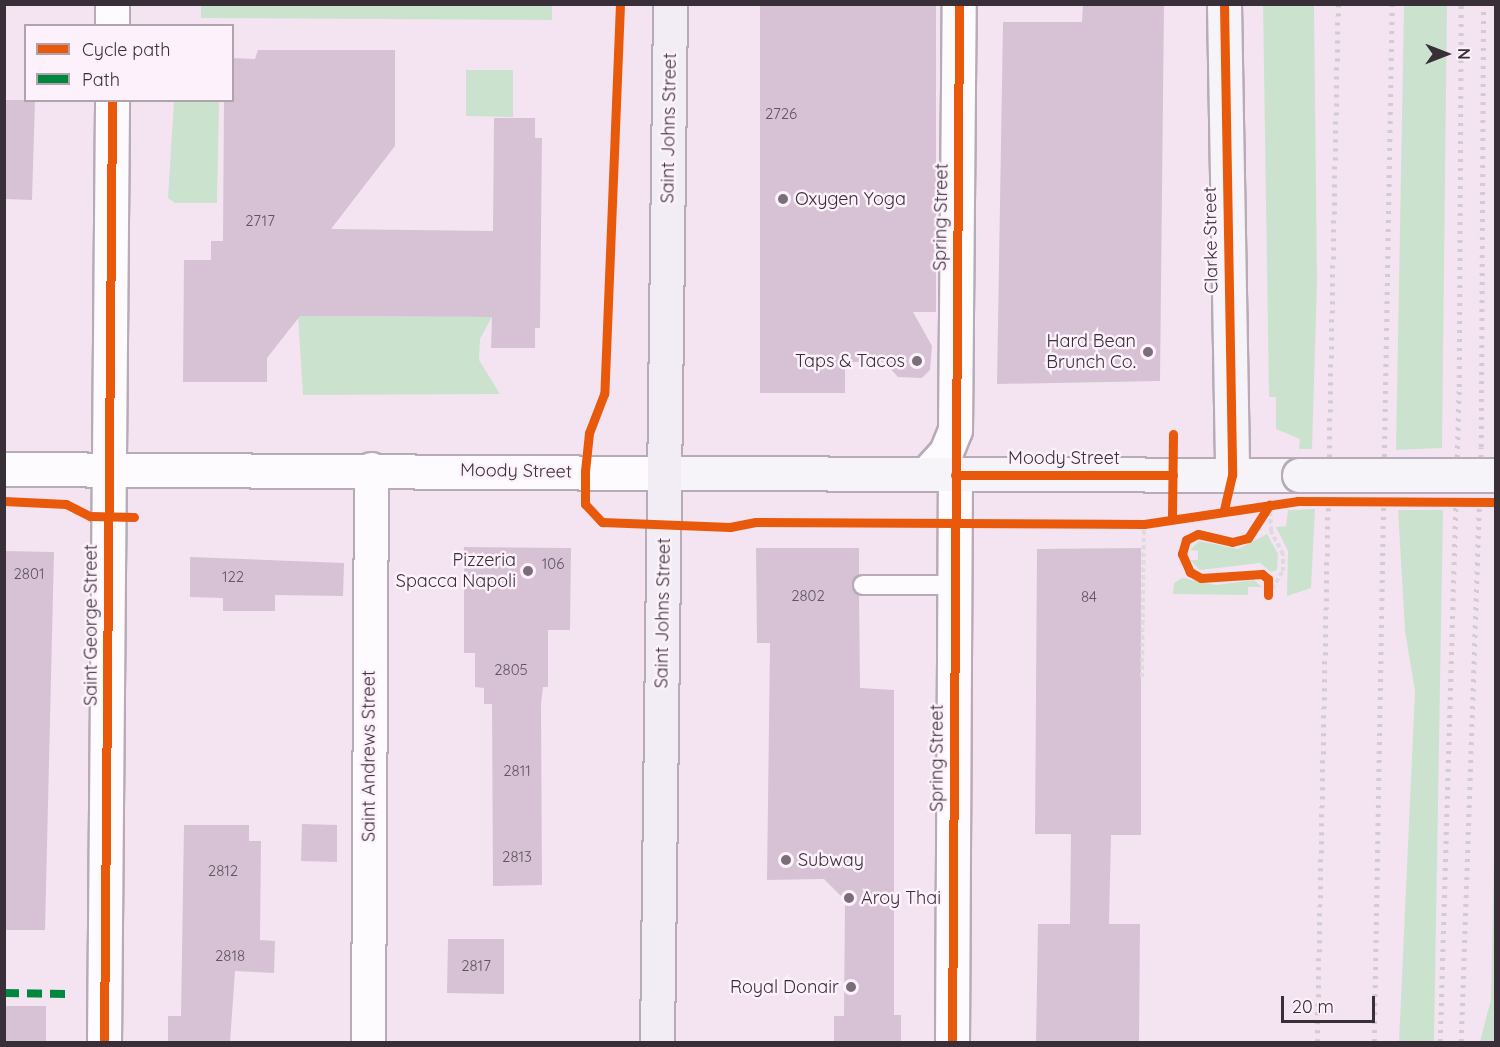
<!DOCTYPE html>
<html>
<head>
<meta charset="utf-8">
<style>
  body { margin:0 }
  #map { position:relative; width:1500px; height:1047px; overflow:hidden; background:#f4e4f2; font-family:Quicksand,sans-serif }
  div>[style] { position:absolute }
  .green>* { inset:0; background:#cbe3ce }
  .building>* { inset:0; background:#d6c2d4 }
  .path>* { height:4px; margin-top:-2px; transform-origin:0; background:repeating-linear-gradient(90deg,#dfdade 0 4.5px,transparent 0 7.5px) }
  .roads { filter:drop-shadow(2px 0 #b6abb6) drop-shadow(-2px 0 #b6abb6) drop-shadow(0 2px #b6abb6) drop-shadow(0 -2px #b6abb6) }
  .service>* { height:18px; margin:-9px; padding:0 9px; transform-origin:9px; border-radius:9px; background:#fdfbfd }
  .minor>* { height:33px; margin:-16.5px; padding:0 16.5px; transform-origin:16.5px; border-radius:16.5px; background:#fdfbfd }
  .tertiary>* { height:33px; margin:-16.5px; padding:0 16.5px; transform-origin:16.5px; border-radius:16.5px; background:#fdfbfd }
  .secondary>* { height:33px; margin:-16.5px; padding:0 16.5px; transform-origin:16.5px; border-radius:16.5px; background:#f7f4f9 }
  .primary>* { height:33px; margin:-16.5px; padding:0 16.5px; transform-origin:16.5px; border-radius:16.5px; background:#f2edf5 }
  .rail>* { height:4.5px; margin-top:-2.25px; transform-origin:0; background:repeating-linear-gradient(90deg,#d1ccd0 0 3px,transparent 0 9px) }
  .bridges { filter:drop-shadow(2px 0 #b6abb6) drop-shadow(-2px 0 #b6abb6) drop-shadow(0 2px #b6abb6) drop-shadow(0 -2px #b6abb6) }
  .secondary-bridge>* { height:33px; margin:-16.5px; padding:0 16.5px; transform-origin:16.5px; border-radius:16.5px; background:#f7f4f9 }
  .quiet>* { height:8px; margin-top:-4px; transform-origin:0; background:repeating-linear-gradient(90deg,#00873e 0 15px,transparent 0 23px) }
  .cycleway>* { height:9px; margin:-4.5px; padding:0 4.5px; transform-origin:4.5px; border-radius:4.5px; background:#e8590c }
  .dots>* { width:16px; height:16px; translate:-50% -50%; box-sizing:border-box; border:3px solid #fdf2fb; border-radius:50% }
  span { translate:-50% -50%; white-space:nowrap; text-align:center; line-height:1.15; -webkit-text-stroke:5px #fdf2fb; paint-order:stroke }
  .number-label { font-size:15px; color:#60545f }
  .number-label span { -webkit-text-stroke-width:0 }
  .street-label { font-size:18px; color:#392f38 }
  .poi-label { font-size:18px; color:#392f38 }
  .left { translate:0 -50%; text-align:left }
  .right { translate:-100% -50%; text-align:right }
  .frame { position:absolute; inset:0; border:6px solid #392f38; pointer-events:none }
  .legend { position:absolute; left:24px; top:24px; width:210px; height:78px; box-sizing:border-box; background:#fdf2fb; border:2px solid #afa4ad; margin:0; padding:8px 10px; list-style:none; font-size:18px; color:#392f38 }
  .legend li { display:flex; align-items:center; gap:12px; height:30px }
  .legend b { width:30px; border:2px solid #afa4ad }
  .north { position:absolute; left:1416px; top:24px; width:60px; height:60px; -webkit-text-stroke:4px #fdf2fb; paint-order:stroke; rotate:90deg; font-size:16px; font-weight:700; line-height:24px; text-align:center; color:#392f38 }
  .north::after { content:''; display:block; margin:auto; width:21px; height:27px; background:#392f38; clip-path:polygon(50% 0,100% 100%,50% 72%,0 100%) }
  .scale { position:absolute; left:1281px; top:996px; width:94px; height:27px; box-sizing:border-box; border:3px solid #392f38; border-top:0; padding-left:8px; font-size:18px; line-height:21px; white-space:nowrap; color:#392f38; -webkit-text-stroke:4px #fdf2fb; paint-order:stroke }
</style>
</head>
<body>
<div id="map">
  <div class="green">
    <div style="clip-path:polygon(201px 4px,552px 4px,552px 20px,201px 18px)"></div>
    <div style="clip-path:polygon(1263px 5px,1314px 5px,1317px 281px,1312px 449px,1299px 449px,1300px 439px,1276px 429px,1276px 397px,1269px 397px)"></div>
    <div style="clip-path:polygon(1404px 5px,1447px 5px,1442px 448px,1396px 450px)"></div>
    <div style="clip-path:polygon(466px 70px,513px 70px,513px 117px,466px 116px)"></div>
    <div style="clip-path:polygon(174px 101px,219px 101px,217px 203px,175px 203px,168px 198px)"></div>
    <div style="clip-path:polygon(298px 316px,492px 317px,480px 339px,479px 360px,500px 394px,303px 395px)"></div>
    <div style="clip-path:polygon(1315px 509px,1311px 588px,1287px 596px,1288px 551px,1276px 527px,1286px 526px,1288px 510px)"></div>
    <div style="clip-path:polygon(1398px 510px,1443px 510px,1434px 1042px,1399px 1042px,1415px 691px,1405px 631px)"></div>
    <div style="clip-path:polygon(1267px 534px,1278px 554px,1277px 570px,1271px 572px,1260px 563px,1200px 570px,1190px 560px,1198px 560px,1198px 551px,1190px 550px,1199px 541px,1238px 549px)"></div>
    <div style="clip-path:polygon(1182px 578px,1216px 585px,1254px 580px,1262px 587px,1248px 587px,1248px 595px,1173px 594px,1174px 583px)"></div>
    <div style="clip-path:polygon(1495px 806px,1495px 1042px,1480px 1042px,1491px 999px)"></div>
  </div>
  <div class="building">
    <div style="clip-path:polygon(760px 4px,936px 4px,936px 312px,913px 312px,932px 346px,930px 370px,922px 378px,898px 377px,884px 362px,845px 362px,845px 393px,760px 393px)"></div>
    <div style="clip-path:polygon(1083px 4px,1164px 4px,1160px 381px,997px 384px,1003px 22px,1082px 22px)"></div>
    <div style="clip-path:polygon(258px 50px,395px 50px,395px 146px,331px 229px,493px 231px,494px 118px,535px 118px,535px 138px,542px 138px,540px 328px,535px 328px,535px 348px,491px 348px,492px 317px,300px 316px,267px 358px,267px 382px,183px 382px,184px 260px,211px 260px,211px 241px,223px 241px,224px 100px,232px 100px,232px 58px,255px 59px)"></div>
    <div style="clip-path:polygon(4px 100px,35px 100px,32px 200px,4px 199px)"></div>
    <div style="clip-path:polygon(464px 547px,571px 548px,570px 630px,548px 630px,548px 687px,543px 687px,541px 704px,542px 885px,493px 886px,492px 704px,484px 704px,484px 688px,475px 687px,475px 653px,464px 653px)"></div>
    <div style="clip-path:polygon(756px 548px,859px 548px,859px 575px,852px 586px,859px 595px,860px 688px,894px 690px,894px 1015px,901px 1015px,901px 1042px,834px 1042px,834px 1016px,844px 1016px,845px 900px,824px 879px,767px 880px,770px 643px,757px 643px)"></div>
    <div style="clip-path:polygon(1141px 548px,1141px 835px,1111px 835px,1109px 924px,1140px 924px,1139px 1042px,1036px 1042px,1038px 924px,1070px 924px,1071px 834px,1035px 834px,1037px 549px)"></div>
    <div style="clip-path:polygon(4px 551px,54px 552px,45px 930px,4px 930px)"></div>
    <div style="clip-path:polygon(190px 557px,344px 563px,343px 596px,275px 595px,275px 611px,223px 611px,223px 598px,190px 597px)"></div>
    <div style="clip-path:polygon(302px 824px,337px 825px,337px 862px,301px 861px)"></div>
    <div style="clip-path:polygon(184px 825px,249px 825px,249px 841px,261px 841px,260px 940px,275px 941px,274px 973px,235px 971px,230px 1042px,168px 1042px,168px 1016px,181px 1016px)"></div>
    <div style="clip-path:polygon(448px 939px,504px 939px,504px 994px,447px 993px)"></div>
    <div style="clip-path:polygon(4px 1006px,46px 1006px,46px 1042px,4px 1042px)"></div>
  </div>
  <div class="path">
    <div style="left:1268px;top:595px;width:28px;rotate:-58deg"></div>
    <div style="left:1283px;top:571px;width:17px;rotate:-90deg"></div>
    <div style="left:1283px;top:554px;width:26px;rotate:-118deg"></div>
    <div style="left:1271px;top:531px;width:24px;rotate:-92deg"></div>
    <div style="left:1142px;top:677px;width:153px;rotate:-89.3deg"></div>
  </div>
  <div class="roads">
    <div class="service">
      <div style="left:863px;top:585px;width:91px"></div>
    </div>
    <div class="minor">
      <div style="left:112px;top:26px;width:22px;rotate:-90deg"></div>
      <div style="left:926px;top:474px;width:30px;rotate:-48deg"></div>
      <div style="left:946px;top:452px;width:24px;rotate:-68deg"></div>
      <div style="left:955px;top:430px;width:426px;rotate:-89.5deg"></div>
      <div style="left:104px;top:1042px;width:942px;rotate:-89.51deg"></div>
      <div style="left:368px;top:1042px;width:573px;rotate:-89.7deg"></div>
      <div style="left:952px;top:1042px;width:567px;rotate:-89.7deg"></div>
    </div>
    <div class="tertiary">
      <div style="left:4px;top:469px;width:661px;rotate:0.35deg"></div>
    </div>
    <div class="secondary">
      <div style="left:1224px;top:4px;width:471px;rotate:89deg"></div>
      <div style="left:665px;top:473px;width:634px;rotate:0.18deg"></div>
    </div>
    <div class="primary">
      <div style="left:657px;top:1042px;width:1038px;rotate:-89.28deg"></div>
    </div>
  </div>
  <div class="rail">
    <div style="left:1317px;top:1042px;width:1038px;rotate:-88.84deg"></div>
    <div style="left:1374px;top:1042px;width:1038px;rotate:-89.01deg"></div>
    <div style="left:1440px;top:1042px;width:655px;rotate:-88.34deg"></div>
    <div style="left:1459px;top:387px;width:383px;rotate:-89.7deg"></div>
    <div style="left:1461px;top:1042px;width:595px;rotate:-88.07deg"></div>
    <div style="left:1481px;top:447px;width:443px;rotate:-89.7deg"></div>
  </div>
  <div class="bridges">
    <div class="secondary-bridge">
      <div style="left:1299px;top:475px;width:197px"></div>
    </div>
  </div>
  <div class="quiet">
    <div style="left:4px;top:993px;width:63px;rotate:0.9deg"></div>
  </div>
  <div class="cycleway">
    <div style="left:620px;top:4px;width:390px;rotate:92.3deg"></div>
    <div style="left:604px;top:394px;width:42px;rotate:111deg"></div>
    <div style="left:589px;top:433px;width:39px;rotate:96deg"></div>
    <div style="left:585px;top:472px;width:32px;rotate:90deg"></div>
    <div style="left:585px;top:504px;width:25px;rotate:47deg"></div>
    <div style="left:602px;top:522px;width:128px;rotate:2.2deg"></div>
    <div style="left:730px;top:527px;width:26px;rotate:-11deg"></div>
    <div style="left:756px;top:522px;width:388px;rotate:0.3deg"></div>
    <div style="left:1144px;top:524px;width:156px;rotate:-8.5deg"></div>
    <div style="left:1298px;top:501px;width:198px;rotate:0.3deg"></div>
    <div style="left:1224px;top:4px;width:471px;rotate:89deg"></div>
    <div style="left:1232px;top:475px;width:35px;rotate:103deg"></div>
    <div style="left:955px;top:475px;width:218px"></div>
    <div style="left:4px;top:501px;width:62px;rotate:2.8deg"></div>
    <div style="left:66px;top:504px;width:27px;rotate:27deg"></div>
    <div style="left:90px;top:516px;width:44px;rotate:1.3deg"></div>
    <div style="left:1172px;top:516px;width:82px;rotate:-89.3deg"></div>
    <div style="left:1268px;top:595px;width:16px;rotate:-90deg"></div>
    <div style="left:1268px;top:579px;width:8px;rotate:-140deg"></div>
    <div style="left:1262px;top:574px;width:61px;rotate:176.2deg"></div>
    <div style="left:1201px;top:578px;width:13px;rotate:-151deg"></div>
    <div style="left:1190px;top:572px;width:20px;rotate:-114deg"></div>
    <div style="left:1182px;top:554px;width:15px;rotate:-74deg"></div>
    <div style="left:1186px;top:540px;width:13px;rotate:-27deg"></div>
    <div style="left:1198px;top:534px;width:35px;rotate:13deg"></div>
    <div style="left:1232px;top:542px;width:16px;rotate:-14deg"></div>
    <div style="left:1248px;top:538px;width:40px;rotate:-57.1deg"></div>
    <div style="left:104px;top:1042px;width:942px;rotate:-89.51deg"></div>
    <div style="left:952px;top:1042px;width:1038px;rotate:-89.61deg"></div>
  </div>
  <div class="dots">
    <div style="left:783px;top:199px;background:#7a6e79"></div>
    <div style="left:1148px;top:352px;background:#7a6e79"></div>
    <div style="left:917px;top:361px;background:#7a6e79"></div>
    <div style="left:528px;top:571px;background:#7a6e79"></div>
    <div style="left:786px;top:860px;background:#7a6e79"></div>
    <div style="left:849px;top:898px;background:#7a6e79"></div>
    <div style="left:851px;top:987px;background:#7a6e79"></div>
  </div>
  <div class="number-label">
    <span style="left:781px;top:114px">2726</span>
    <span style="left:260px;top:221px">2717</span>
    <span style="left:553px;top:564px">106</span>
    <span style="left:29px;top:574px">2801</span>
    <span style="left:233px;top:577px">122</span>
    <span style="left:808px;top:596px">2802</span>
    <span style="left:1089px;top:597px">84</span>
    <span style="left:511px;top:670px">2805</span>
    <span style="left:517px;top:771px">2811</span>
    <span style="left:517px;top:857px">2813</span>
    <span style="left:223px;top:871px">2812</span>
    <span style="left:230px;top:956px">2818</span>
    <span style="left:476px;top:966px">2817</span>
  </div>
  <div class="street-label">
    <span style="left:669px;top:128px;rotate:-89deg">Saint Johns Street</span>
    <span style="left:941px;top:217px;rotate:-89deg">Spring Street</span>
    <span style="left:1211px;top:240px;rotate:-91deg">Clarke Street</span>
    <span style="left:1064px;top:458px">Moody Street</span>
    <span style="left:516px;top:471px;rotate:1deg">Moody Street</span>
    <span style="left:663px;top:613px;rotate:-89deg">Saint Johns Street</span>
    <span style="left:91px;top:625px;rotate:-90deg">Saint George Street</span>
    <span style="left:369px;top:756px;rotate:-90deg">Saint Andrews Street</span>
    <span style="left:937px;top:758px;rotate:-90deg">Spring Street</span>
  </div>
  <div class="poi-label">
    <span class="left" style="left:795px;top:199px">Oxygen Yoga</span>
    <span class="right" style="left:1136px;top:352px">Hard Bean<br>Brunch Co.</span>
    <span class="right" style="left:905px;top:361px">Taps &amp; Tacos</span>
    <span class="right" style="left:516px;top:571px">Pizzeria<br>Spacca Napoli</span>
    <span class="left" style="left:798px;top:860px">Subway</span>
    <span class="left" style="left:861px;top:898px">Aroy Thai</span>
    <span class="right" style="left:839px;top:987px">Royal Donair</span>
  </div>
  <div class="frame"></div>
  <ul class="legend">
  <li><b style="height:8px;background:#e8590c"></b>Cycle path</li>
  <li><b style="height:8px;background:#00873e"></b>Path</li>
  </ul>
  <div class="north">N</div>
  <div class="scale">20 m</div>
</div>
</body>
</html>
